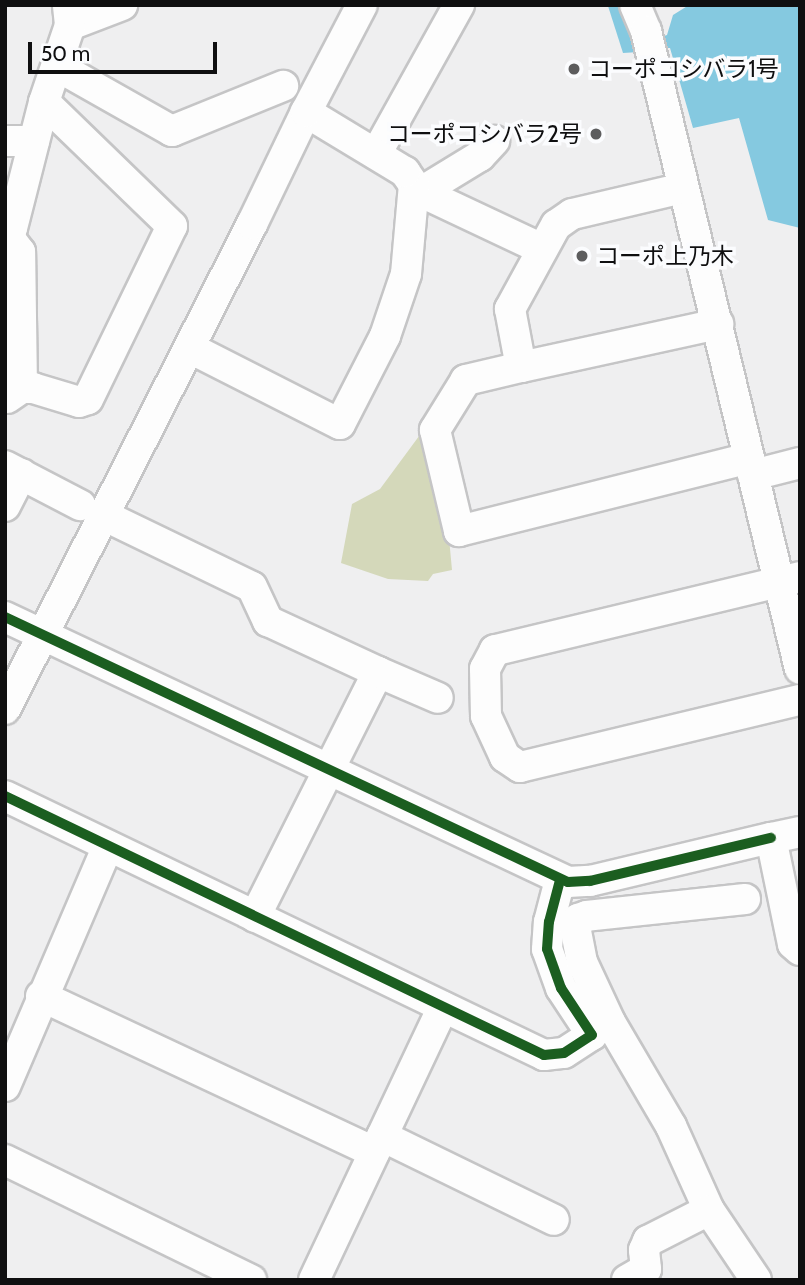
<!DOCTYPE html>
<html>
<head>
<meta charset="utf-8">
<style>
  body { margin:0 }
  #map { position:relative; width:805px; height:1285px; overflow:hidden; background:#efeff0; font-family:Cabin,"Noto Sans JP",sans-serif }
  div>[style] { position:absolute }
  .green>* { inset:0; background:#d4d8ba }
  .water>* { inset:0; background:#85c9e0 }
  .roads { filter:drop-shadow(2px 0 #c5c5c6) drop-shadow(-2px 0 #c5c5c6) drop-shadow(0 2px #c5c5c6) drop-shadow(0 -2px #c5c5c6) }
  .minor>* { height:30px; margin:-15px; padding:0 15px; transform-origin:15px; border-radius:15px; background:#fdfdfd }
  .cycleway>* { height:10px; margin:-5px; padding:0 5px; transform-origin:5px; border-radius:5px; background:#1b5e20 }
  .dots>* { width:19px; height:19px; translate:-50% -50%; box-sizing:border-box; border:4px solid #fbfcfe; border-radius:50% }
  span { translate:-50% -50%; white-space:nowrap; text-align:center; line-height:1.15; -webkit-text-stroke:7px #fbfcfe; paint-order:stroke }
  .poi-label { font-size:23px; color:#0f0f10 }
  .left { translate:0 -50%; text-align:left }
  .right { translate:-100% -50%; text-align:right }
  .frame { position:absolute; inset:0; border:7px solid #0f0f10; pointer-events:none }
  .scale { position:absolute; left:28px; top:42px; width:189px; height:32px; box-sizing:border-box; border:4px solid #0f0f10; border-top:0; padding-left:9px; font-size:21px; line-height:24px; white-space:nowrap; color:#0f0f10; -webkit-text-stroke:5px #fbfcfe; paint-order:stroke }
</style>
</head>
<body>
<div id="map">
  <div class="green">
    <div style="clip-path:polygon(425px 428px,448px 527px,452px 570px,433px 574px,428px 581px,388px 579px,341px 563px,352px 504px,380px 489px)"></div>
  </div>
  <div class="water">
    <div style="clip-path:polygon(619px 5px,625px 15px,639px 52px,623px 53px,608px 6px)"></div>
    <div style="clip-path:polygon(689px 5px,800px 5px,800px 228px,768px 220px,739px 118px,693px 128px,670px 48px,663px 48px,661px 37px,667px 35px,673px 15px)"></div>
  </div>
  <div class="roads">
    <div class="minor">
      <div style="left:635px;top:5px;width:28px;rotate:67deg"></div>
      <div style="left:646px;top:31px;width:656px;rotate:76.43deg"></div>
      <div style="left:70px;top:25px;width:56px;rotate:-21deg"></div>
      <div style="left:57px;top:66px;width:132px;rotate:29.5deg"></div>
      <div style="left:172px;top:131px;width:120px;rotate:-22.1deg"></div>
      <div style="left:5px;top:141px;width:29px"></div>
      <div style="left:376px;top:154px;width:171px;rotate:-60.9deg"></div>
      <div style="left:414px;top:185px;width:10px;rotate:45deg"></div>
      <div style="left:421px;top:192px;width:134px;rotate:25.2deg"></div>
      <div style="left:683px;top:188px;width:114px;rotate:166.8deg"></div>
      <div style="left:572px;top:214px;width:19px;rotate:145deg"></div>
      <div style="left:556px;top:225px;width:96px;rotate:118.7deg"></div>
      <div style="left:510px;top:309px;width:59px;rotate:79.3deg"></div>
      <div style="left:521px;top:367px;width:202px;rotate:-12.3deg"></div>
      <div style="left:421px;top:192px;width:69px;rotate:-31.4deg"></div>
      <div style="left:480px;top:156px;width:21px;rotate:-47deg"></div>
      <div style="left:5px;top:237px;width:11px;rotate:-52deg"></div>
      <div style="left:12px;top:228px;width:130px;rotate:-75.7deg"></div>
      <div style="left:44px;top:102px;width:81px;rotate:-71.3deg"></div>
      <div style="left:70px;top:25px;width:20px;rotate:-96deg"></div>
      <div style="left:190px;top:348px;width:168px;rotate:26.9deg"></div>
      <div style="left:340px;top:424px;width:99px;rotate:-62.9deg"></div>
      <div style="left:385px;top:336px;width:65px;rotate:-71.3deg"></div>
      <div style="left:406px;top:274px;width:89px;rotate:-84.9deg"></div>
      <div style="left:414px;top:185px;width:16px;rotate:-125deg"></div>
      <div style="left:405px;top:172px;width:116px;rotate:-148.8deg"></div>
      <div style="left:521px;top:367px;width:57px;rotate:166.7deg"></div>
      <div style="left:466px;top:380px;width:59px;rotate:121.8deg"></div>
      <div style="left:435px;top:430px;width:104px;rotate:76.6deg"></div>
      <div style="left:459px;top:531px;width:299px;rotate:-14.1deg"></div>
      <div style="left:22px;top:388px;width:11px"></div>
      <div style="left:33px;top:388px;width:48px;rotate:16.9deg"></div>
      <div style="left:79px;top:402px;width:9px;rotate:-18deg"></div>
      <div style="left:88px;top:399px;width:192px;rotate:-64.1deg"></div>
      <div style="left:172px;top:226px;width:178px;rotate:-135.9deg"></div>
      <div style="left:7px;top:398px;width:18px;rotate:-34deg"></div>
      <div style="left:22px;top:388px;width:136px;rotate:-90.8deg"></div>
      <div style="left:20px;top:252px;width:20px;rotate:-127deg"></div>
      <div style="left:5px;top:466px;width:85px;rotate:27.5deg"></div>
      <div style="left:753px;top:475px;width:49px;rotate:-14.3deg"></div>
      <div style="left:5px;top:506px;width:36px;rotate:-63deg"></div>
      <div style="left:103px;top:515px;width:165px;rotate:25.8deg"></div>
      <div style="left:252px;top:587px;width:38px;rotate:65deg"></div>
      <div style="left:268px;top:621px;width:121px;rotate:24.9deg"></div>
      <div style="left:378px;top:672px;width:274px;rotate:116.7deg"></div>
      <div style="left:800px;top:577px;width:314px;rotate:166.5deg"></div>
      <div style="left:495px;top:650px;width:21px;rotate:118deg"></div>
      <div style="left:485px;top:669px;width:47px;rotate:88.8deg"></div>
      <div style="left:486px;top:716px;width:45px;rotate:65.1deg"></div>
      <div style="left:505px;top:757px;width:18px;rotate:34deg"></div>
      <div style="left:520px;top:767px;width:288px;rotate:-13.5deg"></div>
      <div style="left:5px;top:617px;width:622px;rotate:25.21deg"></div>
      <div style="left:568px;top:882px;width:22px;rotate:-3deg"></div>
      <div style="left:590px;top:881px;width:186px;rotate:-13.4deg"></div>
      <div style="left:378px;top:672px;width:65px;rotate:23.4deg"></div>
      <div style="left:5px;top:709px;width:544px;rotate:-63.01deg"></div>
      <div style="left:252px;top:224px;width:124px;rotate:-64.3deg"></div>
      <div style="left:306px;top:112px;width:121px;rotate:-62.4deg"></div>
      <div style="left:5px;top:796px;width:598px;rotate:25.67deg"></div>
      <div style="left:544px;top:1055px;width:20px;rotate:-6deg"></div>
      <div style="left:564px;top:1053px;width:33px;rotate:-33deg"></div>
      <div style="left:592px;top:1035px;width:56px;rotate:-123.4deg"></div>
      <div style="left:561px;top:988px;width:41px;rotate:-109.7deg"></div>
      <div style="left:547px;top:949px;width:27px;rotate:-86deg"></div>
      <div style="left:549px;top:922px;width:43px;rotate:-75.3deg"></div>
      <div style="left:800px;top:832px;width:30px;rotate:168deg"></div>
      <div style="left:771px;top:838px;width:108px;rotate:78.3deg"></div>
      <div style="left:793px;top:944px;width:9px;rotate:41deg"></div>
      <div style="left:745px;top:899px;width:159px;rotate:173.9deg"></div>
      <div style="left:587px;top:916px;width:9px;rotate:162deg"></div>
      <div style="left:578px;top:919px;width:8px;rotate:113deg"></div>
      <div style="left:575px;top:926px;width:37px;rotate:79deg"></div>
      <div style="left:582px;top:962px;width:66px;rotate:65deg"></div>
      <div style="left:610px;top:1022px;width:121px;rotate:59.6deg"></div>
      <div style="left:671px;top:1126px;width:92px;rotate:65.7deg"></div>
      <div style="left:709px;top:1210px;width:84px;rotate:56.1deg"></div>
      <div style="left:41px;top:996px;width:368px;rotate:25.1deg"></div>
      <div style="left:5px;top:1086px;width:261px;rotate:-66.8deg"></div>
      <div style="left:382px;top:1136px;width:191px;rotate:26deg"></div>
      <div style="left:5px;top:1160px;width:274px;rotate:26deg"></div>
      <div style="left:314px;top:1280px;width:302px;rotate:-64.7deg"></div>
      <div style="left:627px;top:1280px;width:22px;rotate:-30deg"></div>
      <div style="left:646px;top:1269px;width:19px;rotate:-96deg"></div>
      <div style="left:644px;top:1250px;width:10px;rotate:-66deg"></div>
      <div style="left:648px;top:1241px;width:68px;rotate:-26.9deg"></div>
    </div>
  </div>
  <div class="cycleway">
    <div style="left:5px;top:617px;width:622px;rotate:25.21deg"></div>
    <div style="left:568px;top:882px;width:22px;rotate:-3deg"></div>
    <div style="left:590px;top:881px;width:186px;rotate:-13.4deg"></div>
    <div style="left:5px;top:796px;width:598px;rotate:25.67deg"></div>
    <div style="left:544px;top:1055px;width:20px;rotate:-6deg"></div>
    <div style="left:564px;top:1053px;width:33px;rotate:-33deg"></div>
    <div style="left:592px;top:1035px;width:56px;rotate:-123.4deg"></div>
    <div style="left:561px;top:988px;width:41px;rotate:-109.7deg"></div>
    <div style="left:547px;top:949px;width:27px;rotate:-86deg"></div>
    <div style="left:549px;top:922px;width:43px;rotate:-75.3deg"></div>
  </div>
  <div class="dots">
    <div style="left:574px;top:69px;background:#5d5d5e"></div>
    <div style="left:596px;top:134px;background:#5d5d5e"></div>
    <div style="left:582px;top:256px;background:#5d5d5e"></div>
  </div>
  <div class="poi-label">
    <span class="left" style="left:588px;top:69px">コーポコシバラ1号</span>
    <span class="right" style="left:582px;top:134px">コーポコシバラ2号</span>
    <span class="left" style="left:596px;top:256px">コーポ上乃木</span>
  </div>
  <div class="frame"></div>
  <div class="scale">50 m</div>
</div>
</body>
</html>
